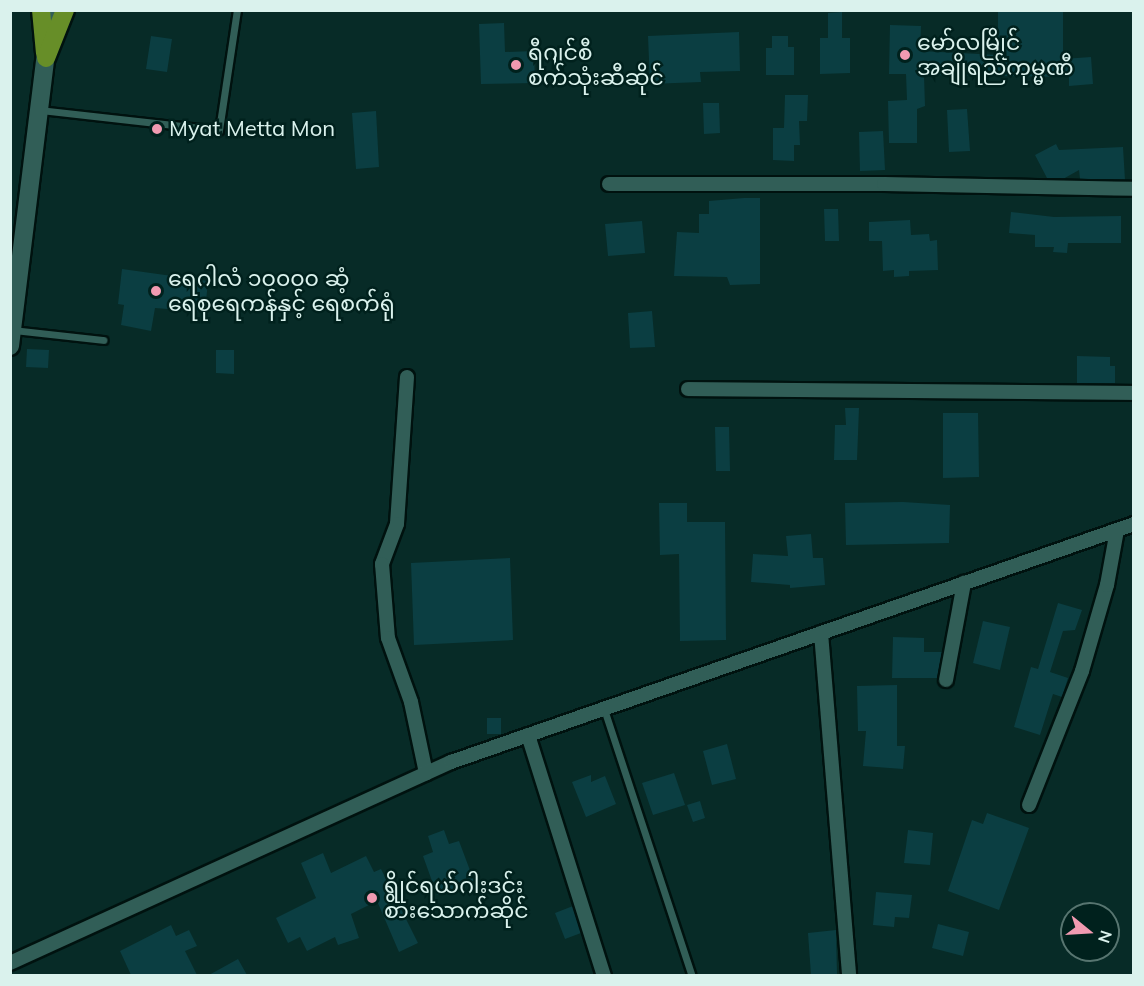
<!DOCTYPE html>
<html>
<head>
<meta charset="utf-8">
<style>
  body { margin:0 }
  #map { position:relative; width:1144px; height:986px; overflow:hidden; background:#072b27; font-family:Mulish,"Noto Sans Myanmar",sans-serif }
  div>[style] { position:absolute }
  .building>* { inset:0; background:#0b3e42 }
  .roads { filter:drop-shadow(2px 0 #00120f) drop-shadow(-2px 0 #00120f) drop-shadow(0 2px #00120f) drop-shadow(0 -2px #00120f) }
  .service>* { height:7px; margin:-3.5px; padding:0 3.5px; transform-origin:3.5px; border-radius:3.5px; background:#315e57 }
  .minor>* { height:14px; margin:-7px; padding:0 7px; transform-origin:7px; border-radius:7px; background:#315e57 }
  .secondary>* { height:18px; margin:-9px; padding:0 9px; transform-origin:9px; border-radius:9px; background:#315e57 }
  .primary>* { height:18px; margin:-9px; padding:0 9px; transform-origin:9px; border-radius:9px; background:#678e28 }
  .dots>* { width:16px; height:16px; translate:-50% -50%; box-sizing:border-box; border:3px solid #00211d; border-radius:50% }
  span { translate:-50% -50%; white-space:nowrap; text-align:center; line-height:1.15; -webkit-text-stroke:5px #00211d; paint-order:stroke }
  .poi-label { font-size:22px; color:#daf2ed }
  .left { translate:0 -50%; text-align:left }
  .frame { position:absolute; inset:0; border:12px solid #daf2ed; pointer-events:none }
  .north { position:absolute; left:1060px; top:902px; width:60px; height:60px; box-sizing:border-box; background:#00211d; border:2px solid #577570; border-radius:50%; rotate:108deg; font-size:16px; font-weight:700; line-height:24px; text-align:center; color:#daf2ed }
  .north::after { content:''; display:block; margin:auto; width:21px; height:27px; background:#f19ab1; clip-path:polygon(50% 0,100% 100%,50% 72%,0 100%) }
</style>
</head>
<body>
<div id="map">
  <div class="building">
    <div style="clip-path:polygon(998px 10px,1063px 10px,1063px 59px,1091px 57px,1093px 84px,1069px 86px,1069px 77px,924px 75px,925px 106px,917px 109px,917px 143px,889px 143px,888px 101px,907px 100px,906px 74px,889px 74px,890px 25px,921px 26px,920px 51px,998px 55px)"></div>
    <div style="clip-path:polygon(842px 12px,842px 38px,850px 38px,850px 73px,820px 74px,820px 38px,828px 38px,828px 13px)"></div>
    <div style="clip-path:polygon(504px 23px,505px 52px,534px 51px,535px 83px,481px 84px,479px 24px)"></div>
    <div style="clip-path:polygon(739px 32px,740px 71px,700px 72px,701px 82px,650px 84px,648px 36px)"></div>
    <div style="clip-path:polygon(151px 36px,172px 39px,167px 72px,146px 69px)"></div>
    <div style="clip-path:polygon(772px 36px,788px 36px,788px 47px,794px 47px,794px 75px,766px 75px,766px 48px,772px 48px)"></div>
    <div style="clip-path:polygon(785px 95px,808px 95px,807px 121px,799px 121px,800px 145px,794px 145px,794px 161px,773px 160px,773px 128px,784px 128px)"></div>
    <div style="clip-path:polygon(703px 103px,719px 103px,720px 133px,704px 134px)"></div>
    <div style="clip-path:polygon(967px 109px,970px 151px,949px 152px,947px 110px)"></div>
    <div style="clip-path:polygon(376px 111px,379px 167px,356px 169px,352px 113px)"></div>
    <div style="clip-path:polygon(883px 131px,885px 170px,860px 171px,859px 132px)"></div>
    <div style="clip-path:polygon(1056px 144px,1059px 150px,1123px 147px,1125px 180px,1080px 179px,1079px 170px,1063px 179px,1047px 178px,1035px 155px)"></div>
    <div style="clip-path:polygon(744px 198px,760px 198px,760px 284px,730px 285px,727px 277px,674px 276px,677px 232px,699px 233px,699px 214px,709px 214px,709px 201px)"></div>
    <div style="clip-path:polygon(824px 209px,838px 209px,839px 241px,825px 241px)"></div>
    <div style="clip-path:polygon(1011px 212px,1054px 217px,1121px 216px,1121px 243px,1068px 243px,1067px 253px,1053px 252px,1054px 247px,1035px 247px,1035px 235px,1009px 233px)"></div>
    <div style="clip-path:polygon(910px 220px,911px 235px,929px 234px,930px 241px,937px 240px,938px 270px,909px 271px,909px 276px,894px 277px,894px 270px,883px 271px,882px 241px,869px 241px,869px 222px)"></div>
    <div style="clip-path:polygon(642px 221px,645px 253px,608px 256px,605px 224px)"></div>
    <div style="clip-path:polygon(122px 269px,208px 281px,205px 312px,155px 308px,151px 331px,121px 325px,124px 305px,118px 304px)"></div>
    <div style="clip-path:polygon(652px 311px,655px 347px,630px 348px,628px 313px)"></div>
    <div style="clip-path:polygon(27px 349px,49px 350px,48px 368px,26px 367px)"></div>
    <div style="clip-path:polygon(216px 350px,234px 350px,234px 374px,216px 373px)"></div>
    <div style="clip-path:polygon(1077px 356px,1110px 357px,1110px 366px,1115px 366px,1115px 383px,1077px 383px)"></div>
    <div style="clip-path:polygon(845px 408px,859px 408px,857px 460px,834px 460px,835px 425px,846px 425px)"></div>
    <div style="clip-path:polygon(943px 413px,978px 413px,979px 477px,943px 478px)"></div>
    <div style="clip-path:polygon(715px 427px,729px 427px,730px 471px,716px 471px)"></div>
    <div style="clip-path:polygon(903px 502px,950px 505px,949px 543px,846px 545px,845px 503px)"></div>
    <div style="clip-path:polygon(659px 503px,687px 503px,687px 522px,725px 522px,726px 640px,680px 641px,679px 554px,660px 555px)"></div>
    <div style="clip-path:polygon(811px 534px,813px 558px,823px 558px,825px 585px,790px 588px,790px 585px,751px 582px,753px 554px,788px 556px,786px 536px)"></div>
    <div style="clip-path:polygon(510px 558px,513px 640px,414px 645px,411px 563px)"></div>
    <div style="clip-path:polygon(1058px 603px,1082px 610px,1075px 630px,1063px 631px,1050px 672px,1068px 678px,1062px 697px,1053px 694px,1040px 735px,1014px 727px,1031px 667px,1038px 669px)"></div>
    <div style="clip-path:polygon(983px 621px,1010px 627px,1000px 670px,973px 663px)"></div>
    <div style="clip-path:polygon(893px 637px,924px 638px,924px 652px,942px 652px,937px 678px,892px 678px)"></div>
    <div style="clip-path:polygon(897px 685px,897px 746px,905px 746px,903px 769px,863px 766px,866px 731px,858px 731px,857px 686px)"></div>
    <div style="clip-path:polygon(487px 718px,501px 718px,501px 734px,487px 734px)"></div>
    <div style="clip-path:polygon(727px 744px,736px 779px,712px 785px,703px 751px)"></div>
    <div style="clip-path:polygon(674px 773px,685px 805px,653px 815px,642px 783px)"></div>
    <div style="clip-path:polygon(591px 775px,591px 782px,605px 776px,616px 804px,586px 817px,572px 782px)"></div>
    <div style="clip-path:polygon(700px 801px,705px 818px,693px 822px,687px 805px)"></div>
    <div style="clip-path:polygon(987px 813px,1029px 828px,999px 910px,948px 891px,972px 820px,983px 824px)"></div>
    <div style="clip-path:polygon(444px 830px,449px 844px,459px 841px,474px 881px,437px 895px,423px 856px,433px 852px,428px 836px)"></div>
    <div style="clip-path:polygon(908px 830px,933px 833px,930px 865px,904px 863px)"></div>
    <div style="clip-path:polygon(323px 853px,331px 873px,366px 856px,374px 872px,381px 869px,418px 943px,399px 952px,377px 901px,351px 914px,359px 938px,338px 945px,335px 937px,307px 951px,300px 937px,288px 943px,276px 918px,316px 898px,301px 863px)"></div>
    <div style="clip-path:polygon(876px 892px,912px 895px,909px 918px,895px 917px,894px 927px,873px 925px)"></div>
    <div style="clip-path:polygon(573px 906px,581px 933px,565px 939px,555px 913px)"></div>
    <div style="clip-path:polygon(938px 924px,969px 932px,963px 956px,932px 948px)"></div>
    <div style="clip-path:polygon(171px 925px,176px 936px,189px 930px,197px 946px,185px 951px,197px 975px,131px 975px,120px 951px)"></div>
    <div style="clip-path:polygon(836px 930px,837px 975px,811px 975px,808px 933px)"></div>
    <div style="clip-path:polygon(238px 959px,247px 975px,209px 975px)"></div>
  </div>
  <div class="roads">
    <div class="service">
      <div style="left:40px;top:110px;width:180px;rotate:6.4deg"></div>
      <div style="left:219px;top:130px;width:121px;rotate:-81.5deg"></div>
      <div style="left:13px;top:330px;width:91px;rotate:6.3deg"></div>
      <div style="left:604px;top:709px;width:281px;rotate:71.8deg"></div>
    </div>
    <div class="minor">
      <div style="left:609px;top:184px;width:275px"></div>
      <div style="left:884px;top:184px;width:250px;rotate:1.1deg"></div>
      <div style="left:407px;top:377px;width:147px;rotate:93.9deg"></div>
      <div style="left:397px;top:524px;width:43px;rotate:110.6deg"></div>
      <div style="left:382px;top:564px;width:74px;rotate:85.4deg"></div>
      <div style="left:388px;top:638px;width:68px;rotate:70.2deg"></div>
      <div style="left:411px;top:702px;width:73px;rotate:78.1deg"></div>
      <div style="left:688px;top:389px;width:446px;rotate:0.5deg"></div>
      <div style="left:821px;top:633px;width:344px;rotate:85.3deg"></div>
      <div style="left:946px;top:680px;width:99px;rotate:-79.5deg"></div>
      <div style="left:528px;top:735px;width:253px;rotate:72.5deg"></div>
      <div style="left:1029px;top:805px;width:144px;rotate:-68.4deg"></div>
      <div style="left:1082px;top:671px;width:90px;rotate:-73.8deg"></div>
      <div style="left:1107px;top:585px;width:56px;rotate:-79.7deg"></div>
      <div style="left:10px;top:963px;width:485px;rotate:-24.5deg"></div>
      <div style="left:451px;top:762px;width:723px;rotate:-19.21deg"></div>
    </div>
    <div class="secondary">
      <div style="left:10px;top:346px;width:338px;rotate:-83deg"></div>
    </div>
    <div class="primary">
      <div style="left:41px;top:10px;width:43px;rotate:84.7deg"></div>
      <div style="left:46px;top:58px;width:52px;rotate:-68.4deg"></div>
    </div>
  </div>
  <div class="dots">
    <div style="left:905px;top:55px;background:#f19ab1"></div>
    <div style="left:516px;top:65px;background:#f19ab1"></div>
    <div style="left:157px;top:129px;background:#f19ab1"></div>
    <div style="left:156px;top:291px;background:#f19ab1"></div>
    <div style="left:372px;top:898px;background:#f19ab1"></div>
  </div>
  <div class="poi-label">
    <span class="left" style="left:917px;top:55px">မော်လမြိုင်<br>အချိုရည်ကုမ္မဏီ</span>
    <span class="left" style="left:528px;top:65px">ရီဂျင်စီ<br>စက်သုံးဆီဆိုင်</span>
    <span class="left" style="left:169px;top:129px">Myat Metta Mon</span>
    <span class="left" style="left:168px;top:291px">ရေဂါလံ ၁၀၀၀၀ ဆံ့<br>ရေစုရေကန်နှင့် ရေစက်ရုံ</span>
    <span class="left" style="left:384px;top:898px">ရွိုင်ရယ်ဂါးဒင်း<br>စားသောက်ဆိုင်</span>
  </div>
  <div class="frame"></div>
  <div class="north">N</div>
</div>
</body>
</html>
